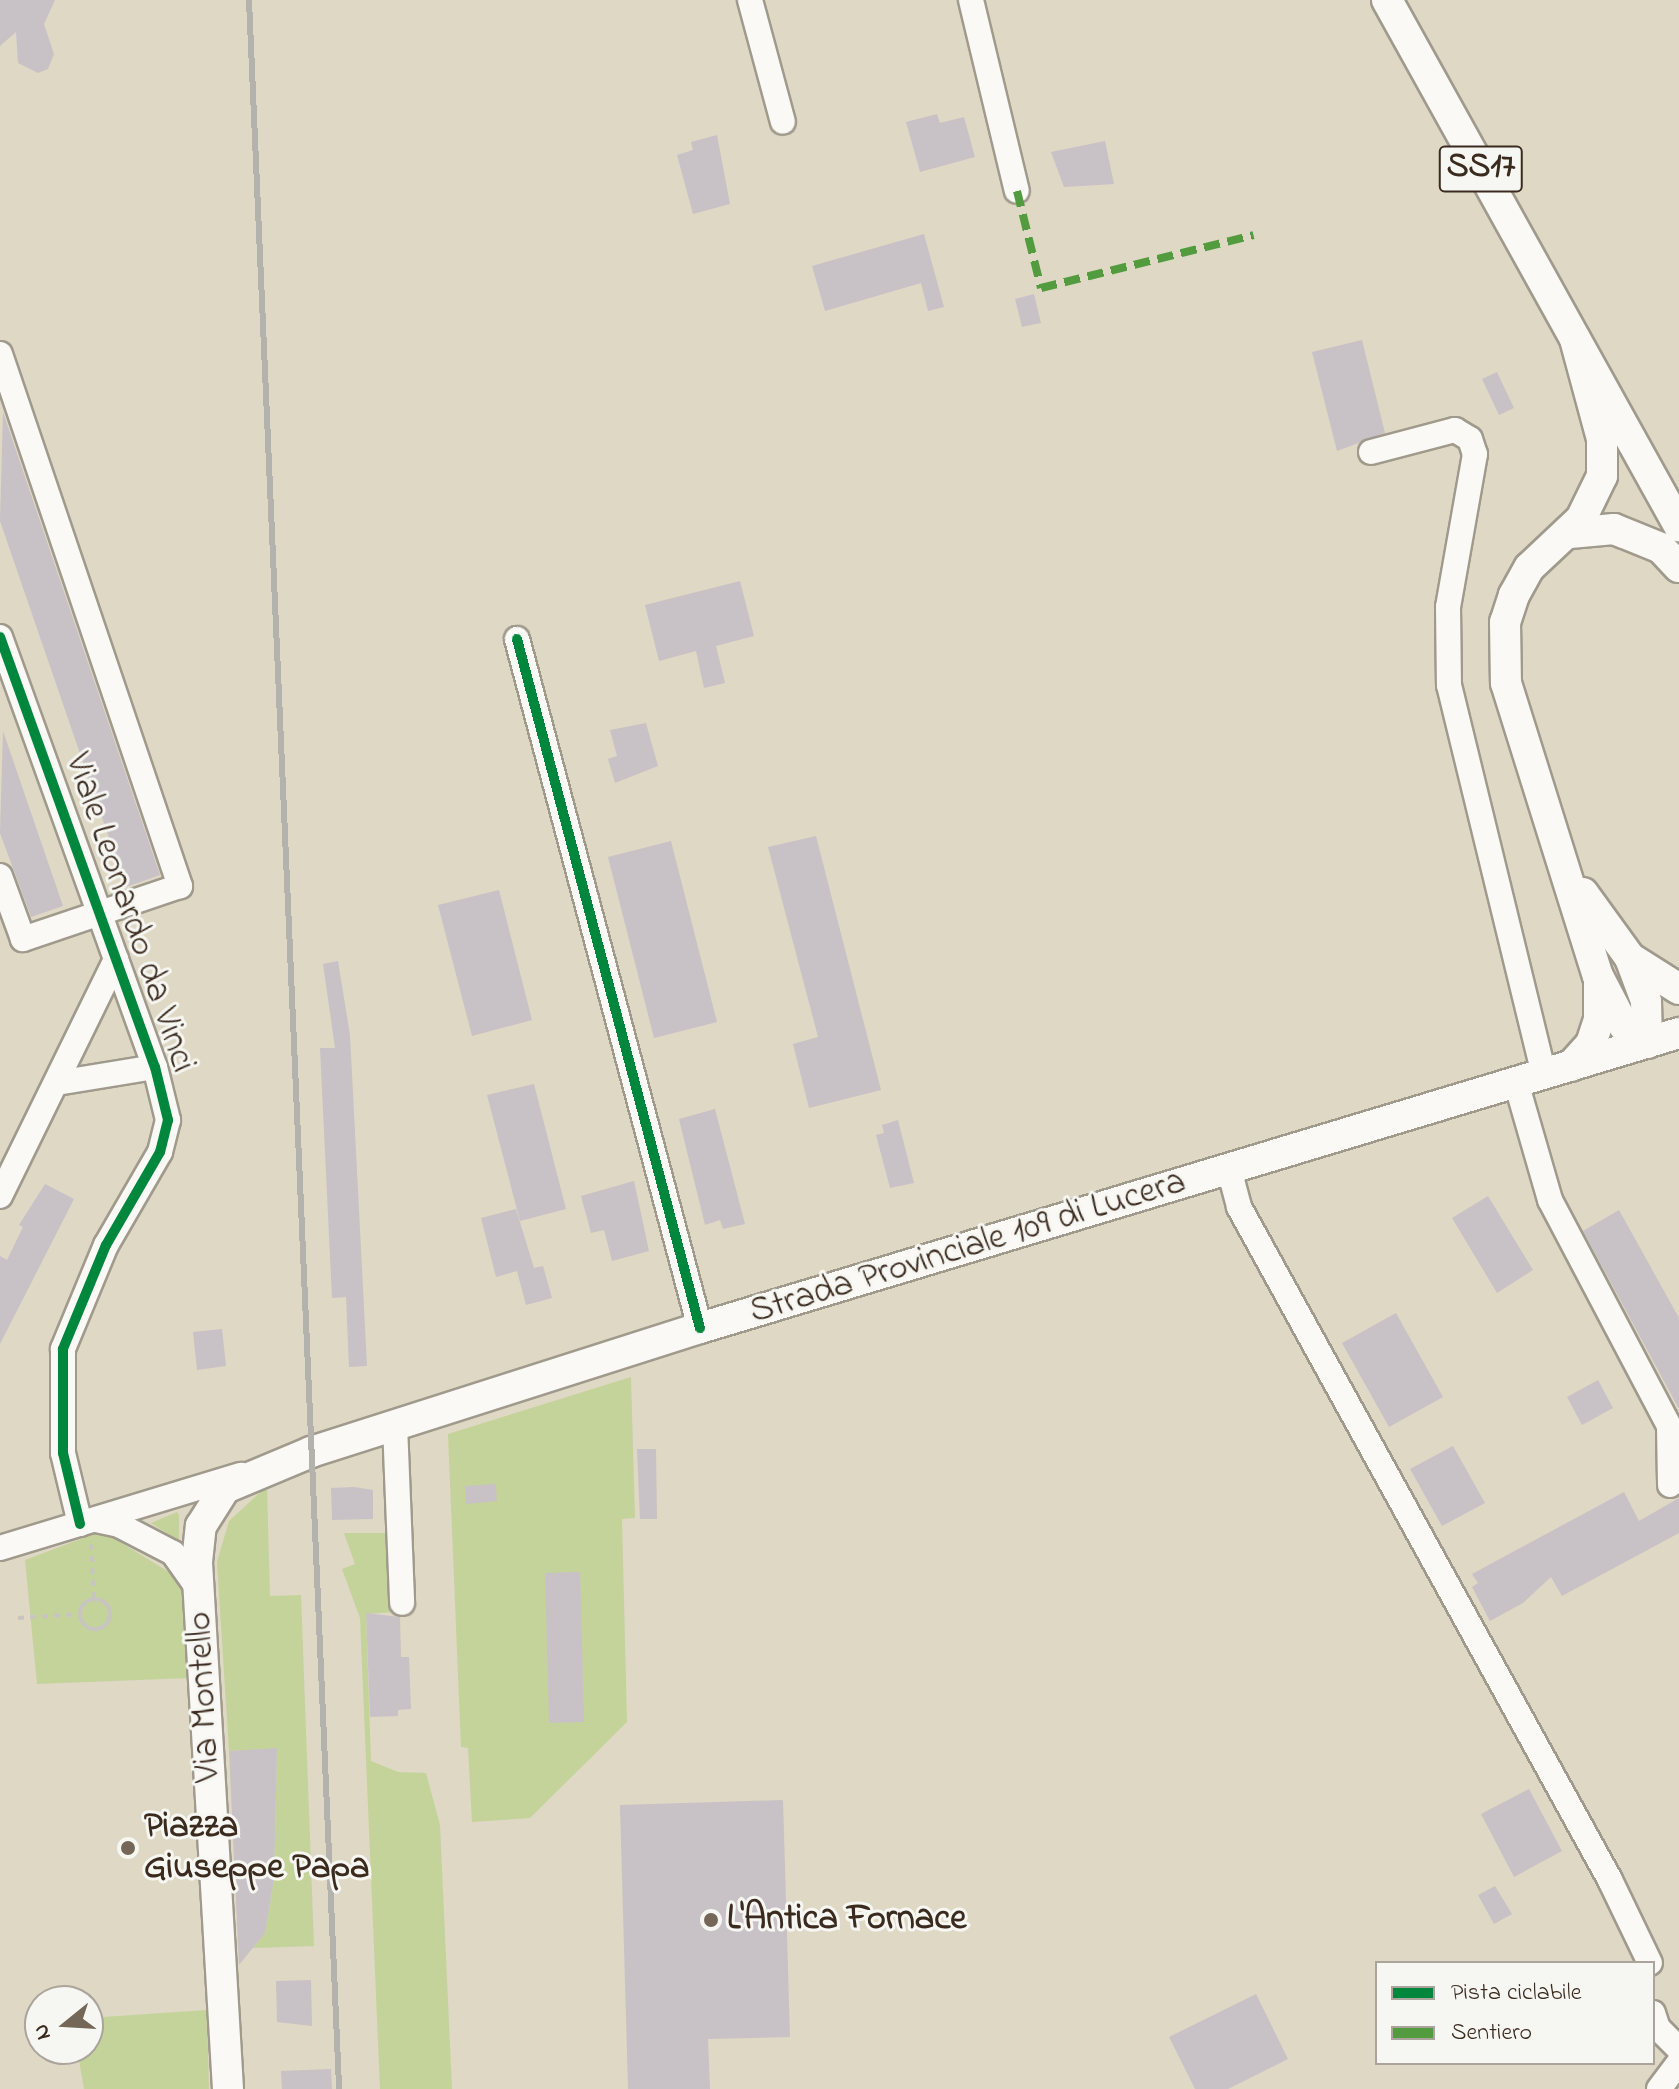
<!DOCTYPE html>
<html>
<head>
<meta charset="utf-8">
<style>
  body { margin:0 }
  #map { position:relative; width:1679px; height:2089px; overflow:hidden; background:#dfd8c4; font-family:"Indie Flower",sans-serif }
  div>[style] { position:absolute }
  .green>* { inset:0; background:#c4d39a }
  .building>* { inset:0; background:#c8c1c6 }
  .path>* { height:4px; margin-top:-2px; transform-origin:0; background:repeating-linear-gradient(90deg,#c8c5c1 0 6px,transparent 0 12px) }
  .path>.ring { margin:-2px; padding:0; box-sizing:content-box; background:none; border:4px solid #c8c5c1; border-radius:50% }
  .roads { filter:drop-shadow(2px 0 #a09a8d) drop-shadow(-2px 0 #a09a8d) drop-shadow(0 2px #a09a8d) drop-shadow(0 -2px #a09a8d) }
  .minor>* { height:24px; margin:-12px; padding:0 12px; transform-origin:12px; border-radius:12px; background:#faf9f6 }
  .major>* { height:30px; margin:-15px; padding:0 15px; transform-origin:15px; border-radius:15px; background:#faf9f6 }
  .rail>* { height:6px; margin:-3px; padding:0 3px; transform-origin:3px; border-radius:3px; background:#b4b2ad }
  .quiet>* { height:8px; margin-top:-4px; transform-origin:0; background:repeating-linear-gradient(90deg,#529c3f 0 16px,transparent 0 24px) }
  .cycleway>* { height:10px; margin:-5px; padding:0 5px; transform-origin:5px; border-radius:5px; background:#00873e }
  .dots>* { width:22px; height:22px; translate:-50% -50%; box-sizing:border-box; border:4px solid #f6f6f2; border-radius:50% }
  span { translate:-50% -50%; white-space:nowrap; text-align:center; line-height:1.15; -webkit-text-stroke:6px #f6f6f2; paint-order:stroke }
  .shield-label span { padding:2px 6px; background:#f6f6f2; border:2px solid; border-radius:6px; -webkit-text-stroke-width:0 }
  .shield-label { font-size:34px; color:#3b2a1e; font-weight:700 }
  .street-label { font-size:36px; color:#3b2a1e }
  .poi-label { font-size:36px; color:#3b2a1e; font-weight:700 }
  .left { translate:0 -50%; text-align:left }
  .legend { position:absolute; left:1375px; top:1961px; width:280px; height:104px; box-sizing:border-box; background:#f6f6f2; border:2px solid #aba49d; margin:0; padding:10px 14px; list-style:none; font-size:24px; color:#3b2a1e }
  .legend li { display:flex; align-items:center; gap:16px; height:40px }
  .legend b { width:40px; border:2px solid #aba49d }
  .north { position:absolute; left:24px; top:1985px; width:80px; height:80px; box-sizing:border-box; background:#f6f6f2; border:2px solid #aba49d; border-radius:50%; rotate:252deg; font-size:22px; font-weight:700; line-height:32px; text-align:center; color:#3b2a1e }
  .north::after { content:''; display:block; margin:auto; width:28px; height:36px; background:#746758; clip-path:polygon(50% 0,100% 100%,50% 72%,0 100%) }
</style>
</head>
<body>
<div id="map">
  <div class="green">
    <div style="clip-path:polygon(631px 1377px,635px 1518px,622px 1519px,627px 1722px,530px 1818px,472px 1822px,468px 1748px,461px 1747px,448px 1434px)"></div>
    <div style="clip-path:polygon(267px 1486px,270px 1596px,301px 1595px,314px 1946px,253px 1948px,265px 1933px,274px 1879px,277px 1749px,229px 1751px,217px 1562px,229px 1521px)"></div>
    <div style="clip-path:polygon(177px 1512px,179px 1515px,179px 1541px,151px 1523px)"></div>
    <div style="clip-path:polygon(102px 1531px,177px 1577px,185px 1597px,190px 1678px,37px 1684px,25px 1560px)"></div>
    <div style="clip-path:polygon(344px 1533px,392px 1533px,394px 1612px,366px 1614px,371px 1761px,398px 1772px,426px 1773px,440px 1825px,452px 2089px,380px 2089px,360px 1618px,342px 1569px,355px 1564px)"></div>
    <div style="clip-path:polygon(207px 2010px,209px 2089px,84px 2089px,77px 2049px,88px 2049px,88px 2018px)"></div>
  </div>
  <div class="building">
    <div style="clip-path:polygon(0 0,55px 0,44px 24px,54px 54px,48px 69px,38px 73px,18px 63px,16px 32px,0 46px)"></div>
    <div style="clip-path:polygon(937px 114px,940px 123px,964px 117px,975px 157px,920px 172px,906px 122px)"></div>
    <div style="clip-path:polygon(717px 135px,730px 204px,693px 214px,677px 155px,693px 150px,691px 142px)"></div>
    <div style="clip-path:polygon(1105px 141px,1114px 184px,1064px 187px,1051px 152px)"></div>
    <div style="clip-path:polygon(924px 234px,944px 307px,928px 311px,921px 283px,825px 311px,812px 266px)"></div>
    <div style="clip-path:polygon(1034px 294px,1041px 323px,1022px 327px,1015px 299px)"></div>
    <div style="clip-path:polygon(1362px 340px,1385px 433px,1337px 451px,1312px 352px)"></div>
    <div style="clip-path:polygon(1497px 372px,1514px 408px,1499px 415px,1482px 379px)"></div>
    <div style="clip-path:polygon(3px 412px,160px 875px,126px 887px,0 521px)"></div>
    <div style="clip-path:polygon(740px 581px,754px 636px,716px 646px,725px 683px,704px 688px,696px 651px,659px 661px,645px 605px)"></div>
    <div style="clip-path:polygon(646px 723px,658px 766px,615px 783px,608px 759px,617px 756px,610px 730px)"></div>
    <div style="clip-path:polygon(3px 731px,63px 906px,31px 917px,0 833px)"></div>
    <div style="clip-path:polygon(816px 836px,881px 1090px,809px 1108px,793px 1044px,818px 1037px,768px 847px)"></div>
    <div style="clip-path:polygon(671px 841px,717px 1022px,654px 1038px,608px 857px)"></div>
    <div style="clip-path:polygon(499px 890px,532px 1020px,472px 1036px,438px 905px)"></div>
    <div style="clip-path:polygon(338px 961px,350px 1035px,367px 1366px,349px 1367px,346px 1297px,332px 1298px,320px 1048px,335px 1048px,323px 964px)"></div>
    <div style="clip-path:polygon(534px 1084px,566px 1209px,520px 1221px,487px 1095px)"></div>
    <div style="clip-path:polygon(715px 1109px,745px 1224px,723px 1229px,720px 1220px,705px 1225px,679px 1119px)"></div>
    <div style="clip-path:polygon(898px 1120px,914px 1183px,890px 1188px,876px 1135px,884px 1133px,882px 1125px)"></div>
    <div style="clip-path:polygon(634px 1181px,649px 1251px,612px 1261px,604px 1230px,591px 1233px,581px 1196px)"></div>
    <div style="clip-path:polygon(45px 1184px,74px 1199px,0 1344px,0 1256px,7px 1260px,23px 1227px,19px 1225px)"></div>
    <div style="clip-path:polygon(1488px 1196px,1533px 1270px,1497px 1293px,1452px 1218px)"></div>
    <div style="clip-path:polygon(516px 1209px,534px 1268px,543px 1266px,552px 1298px,526px 1305px,517px 1271px,496px 1277px,481px 1218px)"></div>
    <div style="clip-path:polygon(1619px 1210px,1679px 1318px,1679px 1409px,1583px 1231px)"></div>
    <div style="clip-path:polygon(1396px 1313px,1443px 1397px,1389px 1427px,1342px 1343px)"></div>
    <div style="clip-path:polygon(222px 1329px,226px 1366px,197px 1370px,193px 1332px)"></div>
    <div style="clip-path:polygon(1598px 1380px,1613px 1408px,1582px 1425px,1567px 1397px)"></div>
    <div style="clip-path:polygon(1453px 1446px,1485px 1503px,1442px 1526px,1410px 1469px)"></div>
    <div style="clip-path:polygon(637px 1449px,656px 1449px,657px 1519px,640px 1519px)"></div>
    <div style="clip-path:polygon(496px 1484px,497px 1501px,466px 1504px,465px 1486px)"></div>
    <div style="clip-path:polygon(354px 1487px,373px 1490px,373px 1519px,332px 1520px,331px 1488px)"></div>
    <div style="clip-path:polygon(1624px 1492px,1639px 1521px,1679px 1498px,1679px 1533px,1562px 1596px,1551px 1577px,1523px 1603px,1490px 1621px,1472px 1587px,1478px 1583px,1472px 1574px)"></div>
    <div style="clip-path:polygon(580px 1572px,584px 1722px,549px 1723px,545px 1573px)"></div>
    <div style="clip-path:polygon(366px 1613px,400px 1617px,401px 1657px,409px 1657px,411px 1709px,398px 1710px,398px 1716px,370px 1717px)"></div>
    <div style="clip-path:polygon(277px 1748px,274px 1879px,265px 1933px,239px 1965px,229px 1751px)"></div>
    <div style="clip-path:polygon(1529px 1789px,1562px 1851px,1514px 1877px,1481px 1814px)"></div>
    <div style="clip-path:polygon(783px 1800px,790px 2037px,708px 2039px,710px 2089px,628px 2089px,620px 1805px)"></div>
    <div style="clip-path:polygon(1495px 1886px,1512px 1914px,1494px 1924px,1478px 1895px)"></div>
    <div style="clip-path:polygon(311px 1980px,312px 2026px,277px 2022px,276px 1981px)"></div>
    <div style="clip-path:polygon(1256px 1994px,1288px 2059px,1228px 2089px,1195px 2089px,1169px 2037px)"></div>
    <div style="clip-path:polygon(331px 2069px,332px 2089px,282px 2089px,281px 2071px)"></div>
  </div>
  <div class="path">
    <div style="left:91px;top:1544px;width:54px;rotate:86.8deg"></div>
    <div class="ring" style="left:80px;top:1599px;width:26px;height:26px"></div>
    <div style="left:18px;top:1618px;width:61px;rotate:-3.8deg"></div>
  </div>
  <div class="roads">
    <div class="minor">
      <div style="left:750px;top:0;width:126px;rotate:74.9deg"></div>
      <div style="left:971px;top:0;width:196px;rotate:76.5deg"></div>
      <div style="left:0;top:354px;width:562px;rotate:71.31deg"></div>
      <div style="left:180px;top:886px;width:166px;rotate:161.3deg"></div>
      <div style="left:23px;top:939px;width:67px;rotate:-110.1deg"></div>
      <div style="left:1371px;top:452px;width:87px;rotate:-14.7deg"></div>
      <div style="left:1455px;top:430px;width:17px;rotate:31deg"></div>
      <div style="left:1470px;top:439px;width:16px;rotate:72deg"></div>
      <div style="left:1475px;top:454px;width:155px;rotate:100deg"></div>
      <div style="left:1448px;top:607px;width:78px;rotate:89.3deg"></div>
      <div style="left:1449px;top:685px;width:400px;rotate:76.3deg"></div>
      <div style="left:0;top:637px;width:457px;rotate:70.2deg"></div>
      <div style="left:155px;top:1067px;width:55px;rotate:76.2deg"></div>
      <div style="left:168px;top:1120px;width:33px;rotate:104deg"></div>
      <div style="left:160px;top:1152px;width:108px;rotate:120.1deg"></div>
      <div style="left:106px;top:1245px;width:113px;rotate:112.5deg"></div>
      <div style="left:63px;top:1349px;width:104px;rotate:90deg"></div>
      <div style="left:63px;top:1453px;width:73px;rotate:76.5deg"></div>
      <div style="left:517px;top:639px;width:713px;rotate:75.13deg"></div>
      <div style="left:1516px;top:1082px;width:123px;rotate:73.9deg"></div>
      <div style="left:1550px;top:1200px;width:255px;rotate:62.2deg"></div>
      <div style="left:1669px;top:1426px;width:59px;rotate:89deg"></div>
      <div style="left:57px;top:1083px;width:99px;rotate:-9.3deg"></div>
      <div style="left:1229px;top:1169px;width:39px;rotate:75deg"></div>
      <div style="left:1239px;top:1207px;width:768px;rotate:61.13deg"></div>
      <div style="left:1610px;top:1880px;width:92px;rotate:64.3deg"></div>
      <div style="left:0;top:1196px;width:264px;rotate:-63.9deg"></div>
      <div style="left:395px;top:1425px;width:178px;rotate:87.7deg"></div>
      <div style="left:96px;top:1520px;width:24px;rotate:12deg"></div>
      <div style="left:119px;top:1525px;width:61px;rotate:27.4deg"></div>
      <div style="left:173px;top:1553px;width:42px;rotate:54.8deg"></div>
      <div style="left:0;top:1548px;width:252px;rotate:-16.9deg"></div>
      <div style="left:1653px;top:2013px;width:16px;rotate:72deg"></div>
      <div style="left:1658px;top:2028px;width:30px;rotate:45deg"></div>
      <div style="left:1659px;top:2089px;width:34px;rotate:-53deg"></div>
    </div>
    <div class="major">
      <div style="left:1387px;top:0;width:602px;rotate:60.96deg"></div>
      <div style="left:1575px;top:339px;width:104px;rotate:74.9deg"></div>
      <div style="left:1602px;top:439px;width:37px;rotate:90deg"></div>
      <div style="left:1602px;top:476px;width:48px;rotate:116deg"></div>
      <div style="left:1581px;top:519px;width:71px;rotate:136.7deg"></div>
      <div style="left:1529px;top:568px;width:31px;rotate:119deg"></div>
      <div style="left:1514px;top:595px;width:28px;rotate:108deg"></div>
      <div style="left:1505px;top:622px;width:61px;rotate:89.1deg"></div>
      <div style="left:1506px;top:683px;width:307px;rotate:72.6deg"></div>
      <div style="left:1598px;top:976px;width:56px;rotate:62.5deg"></div>
      <div style="left:1624px;top:1026px;width:29px;rotate:36deg"></div>
      <div style="left:1570px;top:533px;width:44px;rotate:-5.2deg"></div>
      <div style="left:1614px;top:529px;width:51px;rotate:22deg"></div>
      <div style="left:1661px;top:548px;width:26px;rotate:47deg"></div>
      <div style="left:1583px;top:893px;width:80px;rotate:54.1deg"></div>
      <div style="left:1630px;top:958px;width:46px;rotate:69.6deg"></div>
      <div style="left:1646px;top:1001px;width:42px;rotate:88.6deg"></div>
      <div style="left:1630px;top:958px;width:58px;rotate:32.3deg"></div>
      <div style="left:1571px;top:1066px;width:30px;rotate:-48deg"></div>
      <div style="left:1591px;top:1044px;width:26px;rotate:-72deg"></div>
      <div style="left:1599px;top:1019px;width:37px;rotate:-90deg"></div>
      <div style="left:228px;top:2089px;width:528px;rotate:-93.37deg"></div>
      <div style="left:197px;top:1562px;width:36px;rotate:-84deg"></div>
      <div style="left:201px;top:1526px;width:45px;rotate:-57.7deg"></div>
      <div style="left:225px;top:1488px;width:93px;rotate:-22.7deg"></div>
      <div style="left:311px;top:1452px;width:408px;rotate:-17.7deg"></div>
      <div style="left:700px;top:1328px;width:1022px;rotate:-16.77deg"></div>
    </div>
  </div>
  <div class="rail">
    <div style="left:249px;top:0;width:2091px;rotate:87.53deg"></div>
  </div>
  <div class="quiet">
    <div style="left:1017px;top:191px;width:100px;rotate:76.1deg"></div>
    <div style="left:1041px;top:288px;width:219px;rotate:-14deg"></div>
  </div>
  <div class="cycleway">
    <div style="left:0;top:637px;width:457px;rotate:70.2deg"></div>
    <div style="left:155px;top:1067px;width:55px;rotate:76.2deg"></div>
    <div style="left:168px;top:1120px;width:33px;rotate:104deg"></div>
    <div style="left:160px;top:1152px;width:108px;rotate:120.1deg"></div>
    <div style="left:106px;top:1245px;width:113px;rotate:112.5deg"></div>
    <div style="left:63px;top:1349px;width:104px;rotate:90deg"></div>
    <div style="left:63px;top:1453px;width:73px;rotate:76.5deg"></div>
    <div style="left:517px;top:639px;width:713px;rotate:75.13deg"></div>
  </div>
  <div class="dots">
    <div style="left:128px;top:1848px;background:#746758"></div>
    <div style="left:711px;top:1920px;background:#746758"></div>
  </div>
  <div class="shield-label">
    <span style="left:1481px;top:169px">SS17</span>
  </div>
  <div class="street-label">
    <span style="left:129px;top:913px;rotate:71deg">Viale Leonardo da Vinci</span>
    <span style="left:968px;top:1248px;rotate:-17deg">Strada Provinciale 109 di Lucera</span>
    <span style="left:205px;top:1697px;rotate:-93deg">Via Montello</span>
  </div>
  <div class="poi-label">
    <span class="left" style="left:144px;top:1848px">Piazza<br>Giuseppe Papa</span>
    <span class="left" style="left:727px;top:1920px">L'Antica Fornace</span>
  </div>
  <ul class="legend">
  <li><b style="height:10px;background:#00873e"></b>Pista ciclabile</li>
  <li><b style="height:10px;background:#529c3f"></b>Sentiero</li>
  </ul>
  <div class="north">N</div>
</div>
</body>
</html>
